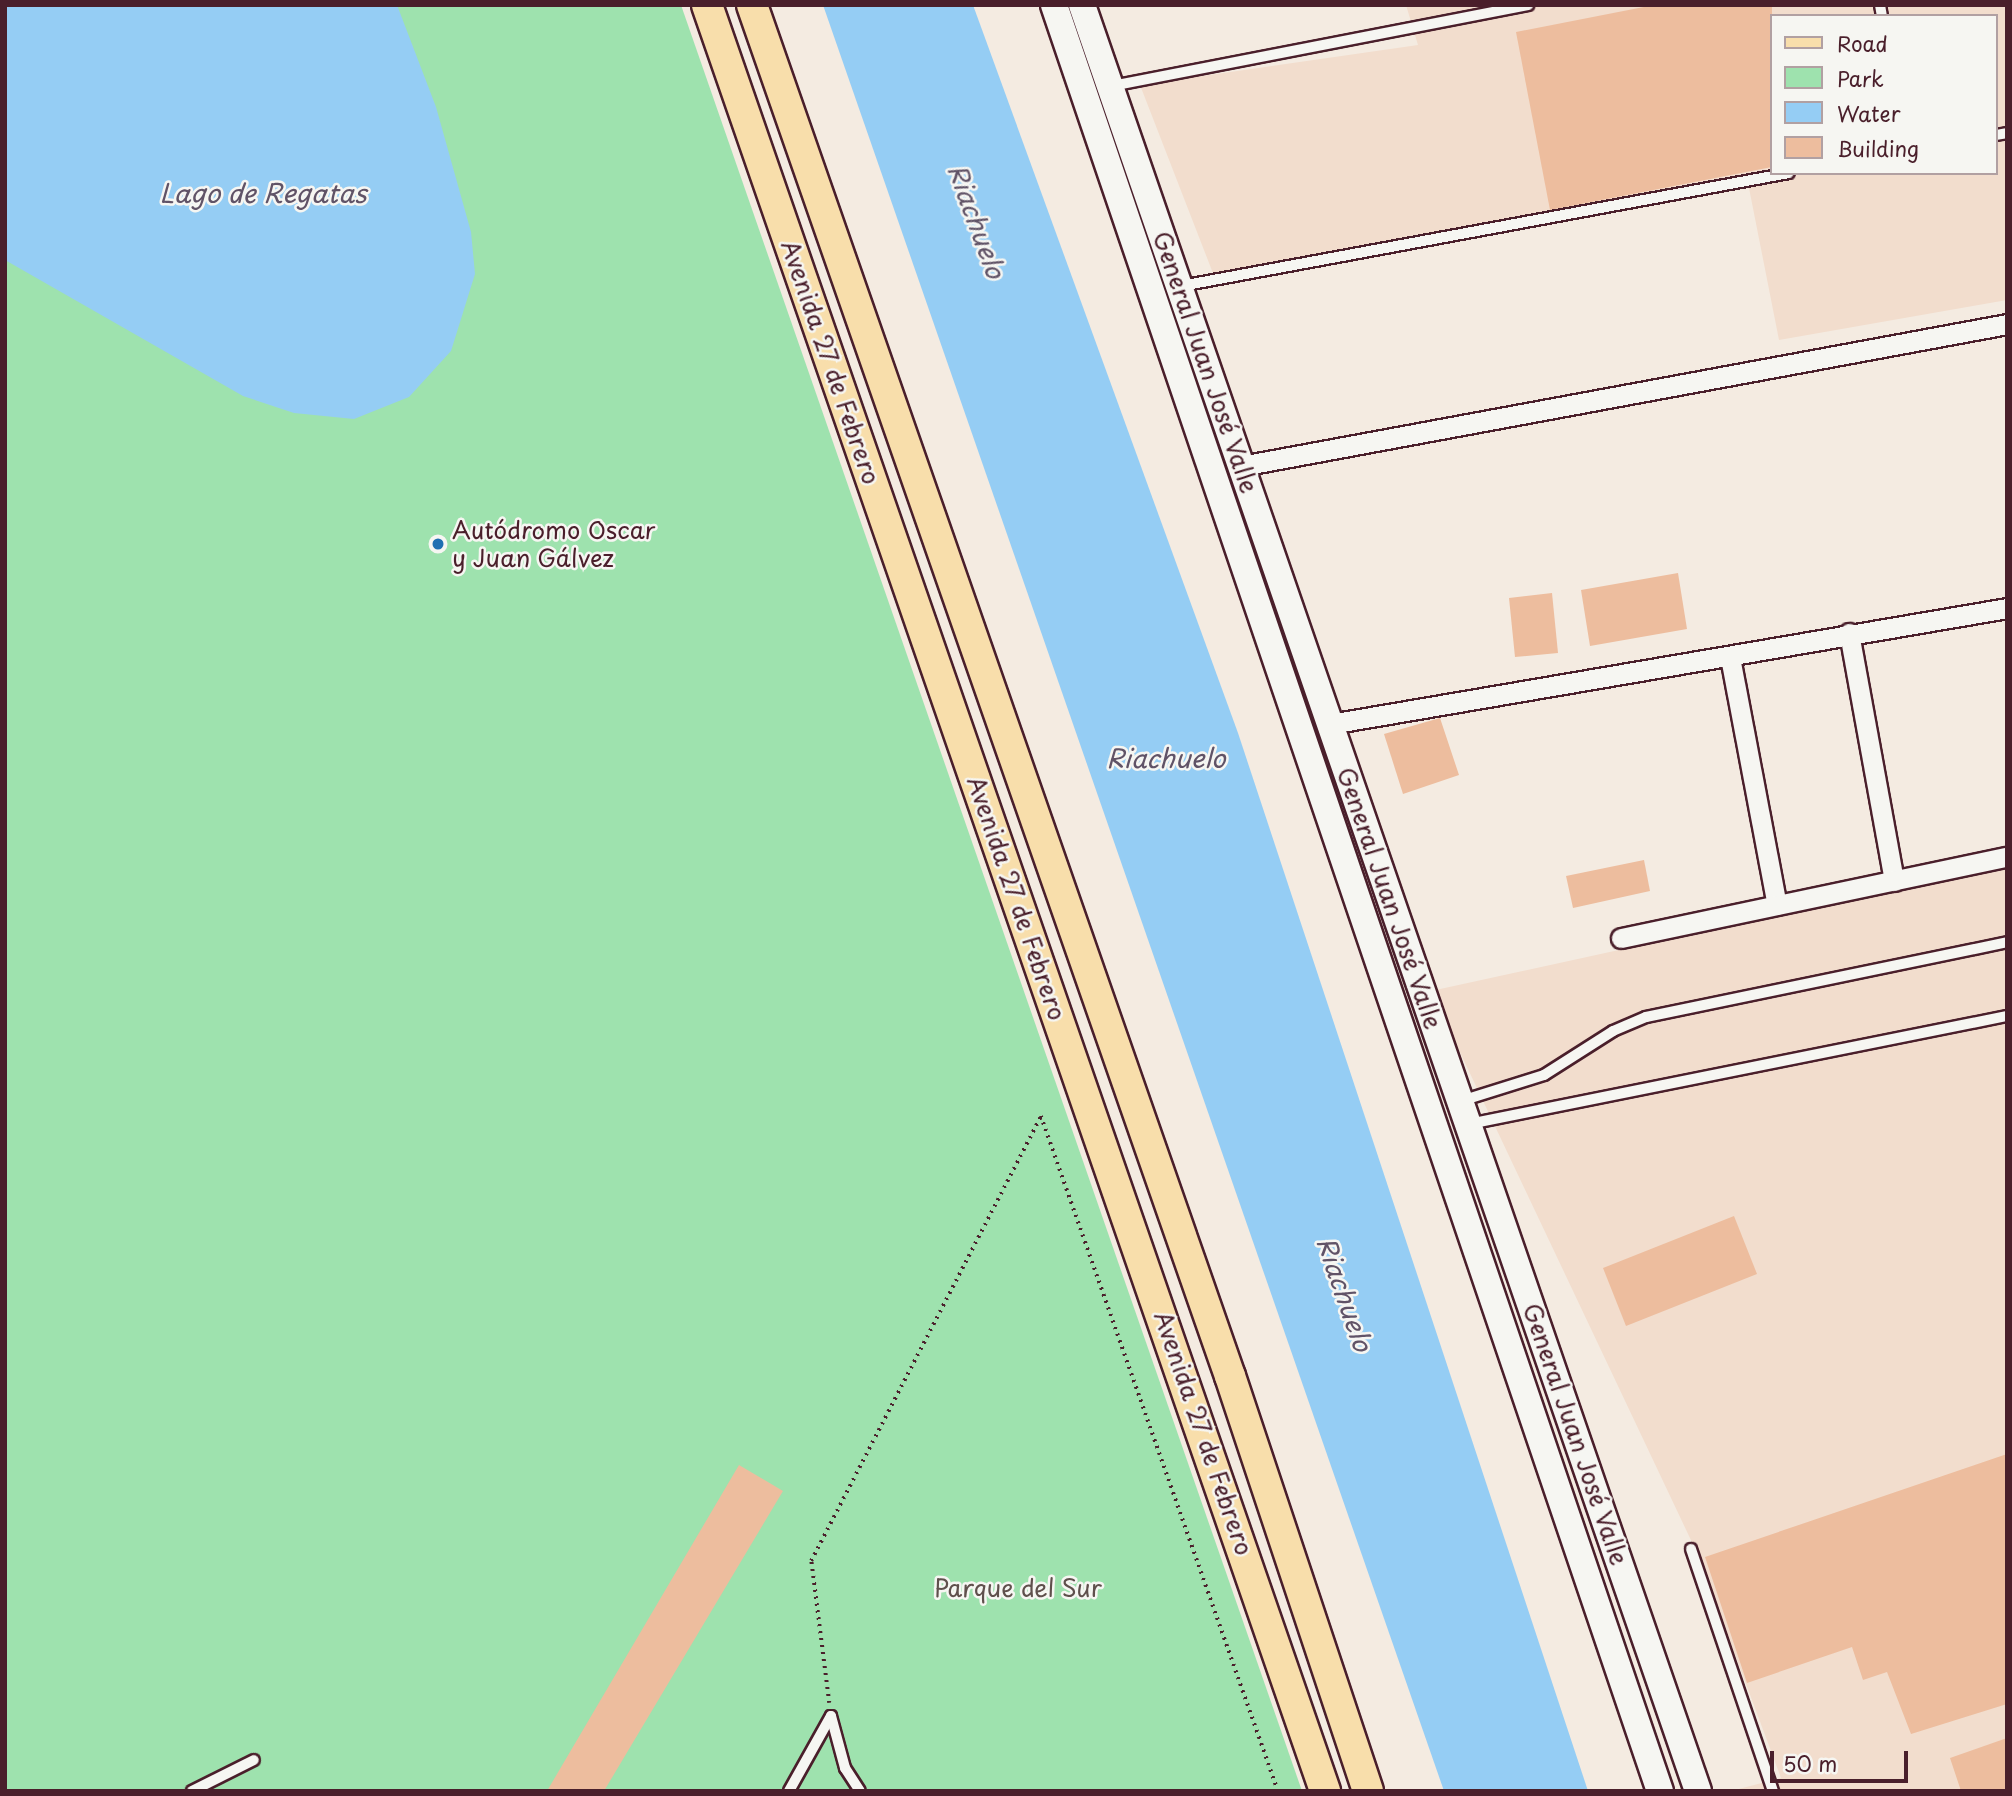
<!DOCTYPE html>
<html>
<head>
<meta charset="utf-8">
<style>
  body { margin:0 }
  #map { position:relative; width:2012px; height:1796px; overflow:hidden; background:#f4ebe1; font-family:"Playpen Sans",sans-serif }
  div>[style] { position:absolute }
  .built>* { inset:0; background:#f2ddcd }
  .green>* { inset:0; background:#9ee2ae }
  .water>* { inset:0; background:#95cdf4 }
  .building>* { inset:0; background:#edbd9e }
  .path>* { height:3.5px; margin-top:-1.75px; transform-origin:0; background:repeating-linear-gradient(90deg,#4a1f2b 0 2px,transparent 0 7px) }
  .roads { filter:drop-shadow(2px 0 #4a1f2b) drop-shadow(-2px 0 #4a1f2b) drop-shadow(0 2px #4a1f2b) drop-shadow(0 -2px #4a1f2b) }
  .service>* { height:10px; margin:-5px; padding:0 5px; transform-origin:5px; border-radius:5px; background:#f6f6f2 }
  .minor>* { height:19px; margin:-9.5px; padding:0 9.5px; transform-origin:9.5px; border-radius:9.5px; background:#f6f6f2 }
  .secondary>* { height:26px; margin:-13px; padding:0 13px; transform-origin:13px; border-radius:13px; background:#f6f6f2 }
  .primary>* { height:30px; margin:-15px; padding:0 15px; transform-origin:15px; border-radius:15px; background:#f8deab }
  .dots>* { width:19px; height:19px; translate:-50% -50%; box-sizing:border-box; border:4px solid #f6f6f2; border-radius:50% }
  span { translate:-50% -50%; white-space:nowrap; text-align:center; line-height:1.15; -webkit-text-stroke:5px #f6f6f2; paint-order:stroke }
  .street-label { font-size:24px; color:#4a1f2b }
  .poi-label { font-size:24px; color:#4a1f2b }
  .left { translate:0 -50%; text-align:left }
  .park-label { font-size:24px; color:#5f504c }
  .water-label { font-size:26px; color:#605367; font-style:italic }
  .frame { position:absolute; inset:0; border:7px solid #4a1f2b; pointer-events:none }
  .legend { position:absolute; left:1770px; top:14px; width:228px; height:161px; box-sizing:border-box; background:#f6f6f2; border:2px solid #b1a0a2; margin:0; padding:9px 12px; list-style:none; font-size:21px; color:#4a1f2b }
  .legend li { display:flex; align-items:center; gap:14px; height:35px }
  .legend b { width:35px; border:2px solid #b1a0a2 }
  .scale { position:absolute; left:1770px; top:1751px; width:138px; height:32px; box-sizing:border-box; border:4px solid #4a1f2b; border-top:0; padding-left:9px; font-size:21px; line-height:24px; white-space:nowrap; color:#4a1f2b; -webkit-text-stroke:5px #f6f6f2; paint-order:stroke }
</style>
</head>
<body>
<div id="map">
  <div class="built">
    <div style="clip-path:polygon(evenodd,1406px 5px,2007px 5px,2007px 300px,1779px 340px,1749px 188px,1216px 281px,1140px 85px,1418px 45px,1406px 5px,1772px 16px,1996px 16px,1996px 173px,1772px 173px,1772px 16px)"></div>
    <div style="clip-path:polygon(2007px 865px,2007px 1791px,1731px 1791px,1781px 1778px,1698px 1555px,1431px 991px)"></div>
  </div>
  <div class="green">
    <div style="clip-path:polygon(5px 5px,681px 5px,1302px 1791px,5px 1791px)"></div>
  </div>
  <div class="water">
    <div style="clip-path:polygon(5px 5px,397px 5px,436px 107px,471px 232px,475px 274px,451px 351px,409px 397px,354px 419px,294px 413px,243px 396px,5px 260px)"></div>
    <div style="clip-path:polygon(823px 5px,973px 5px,1238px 733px,1588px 1791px,1444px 1791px)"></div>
  </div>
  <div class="building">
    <div style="clip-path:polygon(1654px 5px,1772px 5px,1772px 167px,1550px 210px,1516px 32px)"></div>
    <div style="clip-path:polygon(1678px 573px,1687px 629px,1590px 646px,1581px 590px)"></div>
    <div style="clip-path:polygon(1552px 593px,1558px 653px,1515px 657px,1509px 598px)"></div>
    <div style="clip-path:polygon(1440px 718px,1459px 775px,1403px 794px,1384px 734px)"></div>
    <div style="clip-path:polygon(1644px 860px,1650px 891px,1573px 908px,1566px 876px)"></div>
    <div style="clip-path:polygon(1734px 1216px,1757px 1274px,1626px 1326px,1603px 1268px)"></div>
    <div style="clip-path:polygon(2007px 1454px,2007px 1704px,1911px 1734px,1887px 1672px,1863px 1680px,1852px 1647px,1747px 1683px,1705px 1557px)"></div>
    <div style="clip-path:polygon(739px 1465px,783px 1491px,604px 1791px,547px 1791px)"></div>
    <div style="clip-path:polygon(2007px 1738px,2007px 1791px,1961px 1791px,1950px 1758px)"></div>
  </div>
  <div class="path">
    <div style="left:829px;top:1703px;width:143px;rotate:-97.2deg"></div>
    <div style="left:811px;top:1561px;width:501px;rotate:-62.67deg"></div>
    <div style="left:1041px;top:1116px;width:715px;rotate:70.65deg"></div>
  </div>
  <div class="roads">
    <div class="service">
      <div style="left:1880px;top:5px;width:11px;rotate:80deg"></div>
      <div style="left:1112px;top:86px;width:424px;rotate:-11deg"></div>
      <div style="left:1996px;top:135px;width:11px;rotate:-10deg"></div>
      <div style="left:1181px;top:286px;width:618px;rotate:-10.53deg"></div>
      <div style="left:1461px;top:1101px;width:87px;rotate:-17.4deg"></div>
      <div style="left:1544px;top:1075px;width:82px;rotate:-32.5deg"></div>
      <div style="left:1613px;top:1031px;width:36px;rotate:-23deg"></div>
      <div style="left:1646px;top:1017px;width:369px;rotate:-11.7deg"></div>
      <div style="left:1469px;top:1124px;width:549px;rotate:-11.35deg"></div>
      <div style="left:1691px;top:1549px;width:256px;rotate:71.3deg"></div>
      <div style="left:192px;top:1791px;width:69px;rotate:-26.6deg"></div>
      <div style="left:789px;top:1791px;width:86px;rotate:-60.8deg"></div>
      <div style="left:831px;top:1716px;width:54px;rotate:74.9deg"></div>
      <div style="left:845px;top:1768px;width:27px;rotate:57deg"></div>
    </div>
    <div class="minor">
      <div style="left:1241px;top:466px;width:779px;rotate:-10.5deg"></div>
      <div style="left:1849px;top:633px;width:252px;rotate:79.7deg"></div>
      <div style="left:1730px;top:657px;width:252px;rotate:79.3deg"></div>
      <div style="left:1330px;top:724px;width:687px;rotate:-9.72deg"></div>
      <div style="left:1621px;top:938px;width:394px;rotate:-11.9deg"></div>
    </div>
    <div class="secondary">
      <div style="left:1054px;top:5px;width:1886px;rotate:71.26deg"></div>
      <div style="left:1082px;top:5px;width:1889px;rotate:70.97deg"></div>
    </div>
    <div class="primary">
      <div style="left:707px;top:5px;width:1890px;rotate:70.91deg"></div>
      <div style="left:752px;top:5px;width:1452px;rotate:70.78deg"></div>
      <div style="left:1230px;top:1376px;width:437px;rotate:71.6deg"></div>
    </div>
  </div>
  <div class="dots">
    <div style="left:438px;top:544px;background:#1f6fb2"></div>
  </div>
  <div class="street-label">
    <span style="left:831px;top:362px;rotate:71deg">Avenida 27 de Febrero</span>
    <span style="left:1206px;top:362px;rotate:71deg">General Juan José Valle</span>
    <span style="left:1017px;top:898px;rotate:71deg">Avenida 27 de Febrero</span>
    <span style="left:1390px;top:898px;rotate:71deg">General Juan José Valle</span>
    <span style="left:1204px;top:1433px;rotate:71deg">Avenida 27 de Febrero</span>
    <span style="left:1576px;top:1434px;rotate:71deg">General Juan José Valle</span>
  </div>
  <div class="poi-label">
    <span class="left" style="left:452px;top:544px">Autódromo Oscar<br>y Juan Gálvez</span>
  </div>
  <div class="park-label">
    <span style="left:1018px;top:1588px">Parque del Sur</span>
  </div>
  <div class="water-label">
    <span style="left:263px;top:193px">Lago de Regatas</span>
    <span style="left:977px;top:221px;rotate:70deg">Riachuelo</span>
    <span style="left:1166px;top:758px">Riachuelo</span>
    <span style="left:1345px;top:1294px;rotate:71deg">Riachuelo</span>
  </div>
  <div class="frame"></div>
  <ul class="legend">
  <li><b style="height:9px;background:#f8deab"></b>Road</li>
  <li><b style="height:19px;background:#9ee2ae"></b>Park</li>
  <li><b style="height:19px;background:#95cdf4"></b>Water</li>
  <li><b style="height:19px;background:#edbd9e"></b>Building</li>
  </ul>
  <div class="scale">50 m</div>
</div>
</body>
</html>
